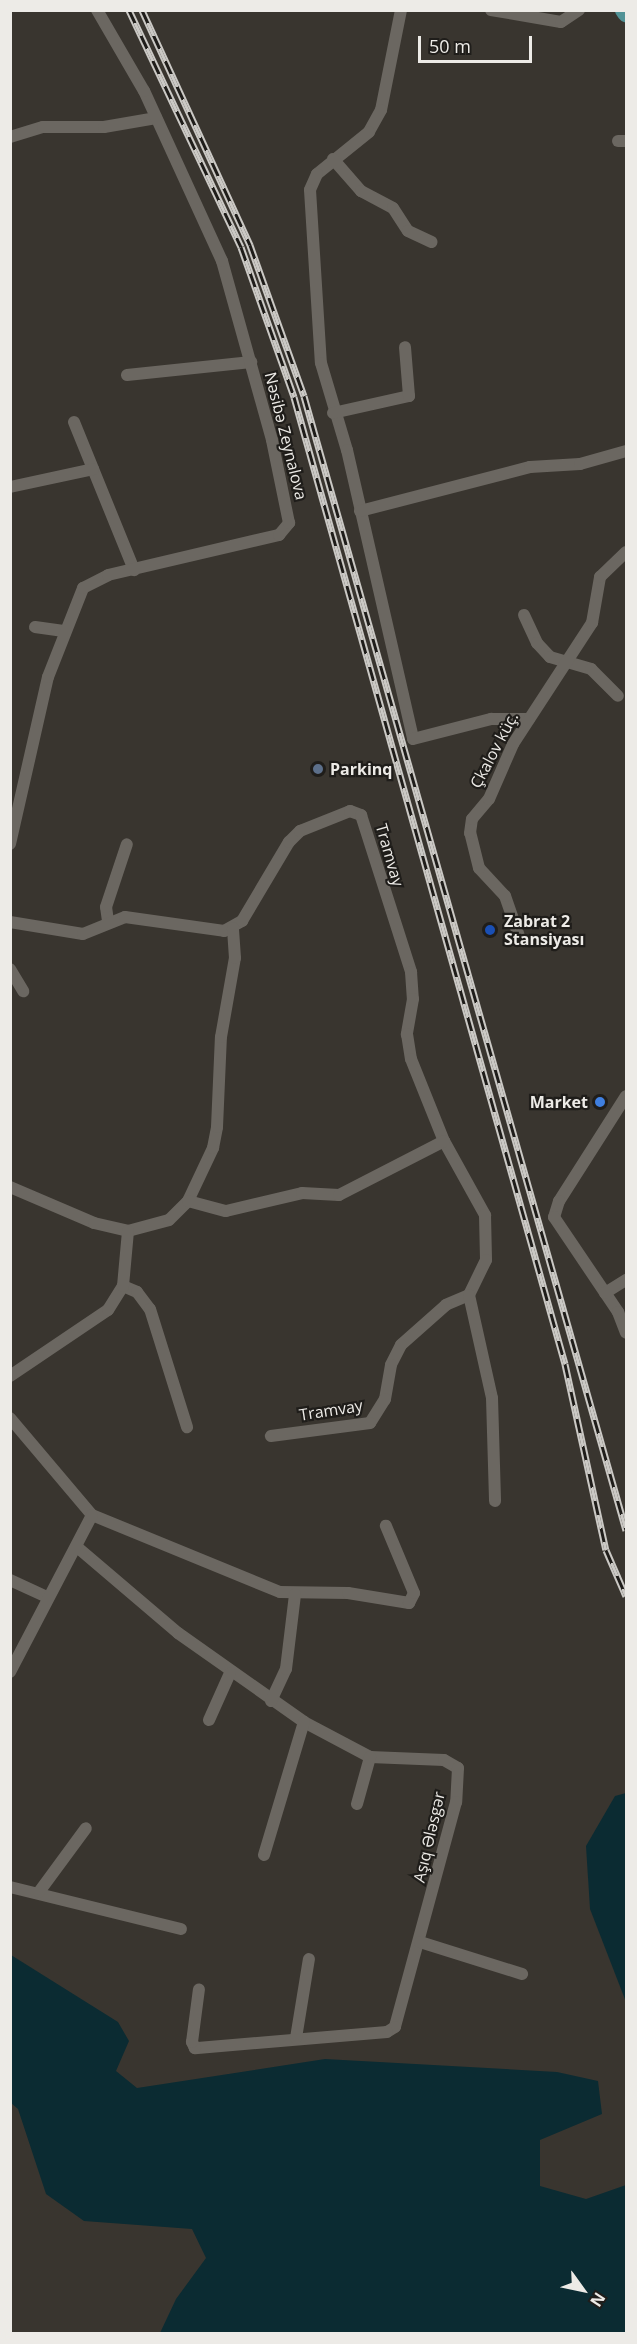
<!DOCTYPE html>
<html>
<head>
<meta charset="utf-8">
<style>
  body { margin:0 }
  #map { position:relative; width:637px; height:2344px; overflow:hidden; background:#39352f; font-family:"Open Sans",sans-serif }
  div>[style] { position:absolute }
  .water>* { inset:0; background:#0b2b32 }
  .minor>* { height:12px; margin:-6px; padding:0 6px; transform-origin:6px; border-radius:6px; background:#6b6761 }
  .primary>* { height:18px; margin:-9px; padding:0 9px; transform-origin:9px; border-radius:9px; background:#519296 }
  .rail>* { height:7px; margin-top:-3.5px; transform-origin:0; background:repeating-linear-gradient(90deg,#1f1d1a 0 14px,#cbc9c5 0 28px); box-sizing:border-box; border-block:2px solid #cbc9c5 }
  .dots>* { width:16px; height:16px; translate:-50% -50%; box-sizing:border-box; border:3px solid #1f1d1a; border-radius:50% }
  span { translate:-50% -50%; white-space:nowrap; text-align:center; line-height:1.15; -webkit-text-stroke:4.5px #1f1d1a; paint-order:stroke }
  .street-label { font-size:16px; color:#edebe7 }
  .poi-label { font-size:16px; color:#edebe7; font-weight:700 }
  .left { translate:0 -50%; text-align:left }
  .right { translate:-100% -50%; text-align:right }
  .frame { position:absolute; inset:0; border:12px solid #edebe7; pointer-events:none }
  .north { position:absolute; left:553px; top:2260px; width:60px; height:60px; -webkit-text-stroke:4px #1f1d1a; paint-order:stroke; rotate:123deg; font-size:16px; font-weight:700; line-height:24px; text-align:center; color:#edebe7 }
  .north::after { content:''; display:block; margin:auto; width:21px; height:27px; background:#edebe7; clip-path:polygon(50% 0,100% 100%,50% 72%,0 100%) }
  .scale { position:absolute; left:418px; top:36px; width:114px; height:27px; box-sizing:border-box; border:3px solid #edebe7; border-top:0; padding-left:8px; font-size:18px; line-height:21px; white-space:nowrap; color:#edebe7; -webkit-text-stroke:4px #1f1d1a; paint-order:stroke }
</style>
</head>
<body>
<div id="map">
  <div class="water">
    <div style="clip-path:polygon(626px 1793px,626px 2002px,590px 1909px,586px 1846px,615px 1796px)"></div>
    <div style="clip-path:polygon(11px 1955px,118px 2022px,129px 2041px,116px 2071px,137px 2088px,325px 2059px,557px 2072px,598px 2081px,602px 2114px,540px 2140px,540px 2186px,586px 2199px,626px 2185px,626px 2333px,160px 2333px,176px 2299px,206px 2258px,192px 2229px,84px 2221px,46px 2194px,18px 2109px,11px 2103px)"></div>
  </div>
  <div class="minor">
    <div style="left:401px;top:10px;width:102px;rotate:101.3deg"></div>
    <div style="left:381px;top:110px;width:25px;rotate:119deg"></div>
    <div style="left:369px;top:132px;width:67px;rotate:141.1deg"></div>
    <div style="left:317px;top:174px;width:17px;rotate:114deg"></div>
    <div style="left:310px;top:190px;width:173px;rotate:86.4deg"></div>
    <div style="left:321px;top:363px;width:91px;rotate:73.4deg"></div>
    <div style="left:347px;top:450px;width:296px;rotate:77.1deg"></div>
    <div style="left:413px;top:739px;width:81px;rotate:-14.4deg"></div>
    <div style="left:491px;top:719px;width:38px"></div>
    <div style="left:491px;top:10px;width:71px;rotate:9.7deg"></div>
    <div style="left:561px;top:22px;width:22px;rotate:-34deg"></div>
    <div style="left:10px;top:137px;width:34px;rotate:-17deg"></div>
    <div style="left:43px;top:127px;width:61px"></div>
    <div style="left:104px;top:127px;width:53px;rotate:-9.8deg"></div>
    <div style="left:618px;top:141px;width:8px"></div>
    <div style="left:333px;top:159px;width:43px;rotate:48.8deg"></div>
    <div style="left:361px;top:191px;width:36px;rotate:28deg"></div>
    <div style="left:393px;top:208px;width:27px;rotate:57deg"></div>
    <div style="left:408px;top:231px;width:26px;rotate:25deg"></div>
    <div style="left:127px;top:375px;width:125px;rotate:-6deg"></div>
    <div style="left:333px;top:413px;width:78px;rotate:-12.6deg"></div>
    <div style="left:409px;top:396px;width:49px;rotate:-94.7deg"></div>
    <div style="left:74px;top:422px;width:160px;rotate:67.9deg"></div>
    <div style="left:10px;top:487px;width:85px;rotate:-12.2deg"></div>
    <div style="left:360px;top:511px;width:176px;rotate:-14.5deg"></div>
    <div style="left:530px;top:467px;width:50px;rotate:-3.4deg"></div>
    <div style="left:580px;top:464px;width:48px;rotate:-15.8deg"></div>
    <div style="left:524px;top:615px;width:31px;rotate:65deg"></div>
    <div style="left:537px;top:643px;width:19px;rotate:47deg"></div>
    <div style="left:550px;top:657px;width:43px;rotate:16.3deg"></div>
    <div style="left:591px;top:669px;width:38px;rotate:45deg"></div>
    <div style="left:35px;top:627px;width:29px;rotate:8deg"></div>
    <div style="left:10px;top:844px;width:171px;rotate:-77.2deg"></div>
    <div style="left:48px;top:677px;width:96px;rotate:-68.5deg"></div>
    <div style="left:83px;top:588px;width:28px;rotate:-27deg"></div>
    <div style="left:108px;top:575px;width:176px;rotate:-13.2deg"></div>
    <div style="left:279px;top:535px;width:16px;rotate:-50deg"></div>
    <div style="left:289px;top:523px;width:85px;rotate:-101.6deg"></div>
    <div style="left:272px;top:440px;width:186px;rotate:-105.6deg"></div>
    <div style="left:222px;top:261px;width:187px;rotate:-114.6deg"></div>
    <div style="left:144px;top:91px;width:94px;rotate:-120.1deg"></div>
    <div style="left:108px;top:921px;width:14px;rotate:-98deg"></div>
    <div style="left:106px;top:907px;width:66px;rotate:-71.6deg"></div>
    <div style="left:10px;top:922px;width:74px;rotate:9.3deg"></div>
    <div style="left:83px;top:934px;width:45px;rotate:-22deg"></div>
    <div style="left:125px;top:917px;width:100px;rotate:8deg"></div>
    <div style="left:224px;top:931px;width:21px;rotate:-29deg"></div>
    <div style="left:242px;top:921px;width:92px;rotate:-59.3deg"></div>
    <div style="left:289px;top:842px;width:16px;rotate:-45deg"></div>
    <div style="left:300px;top:831px;width:54px;rotate:-21.8deg"></div>
    <div style="left:350px;top:811px;width:12px;rotate:20deg"></div>
    <div style="left:361px;top:815px;width:165px;rotate:72.3deg"></div>
    <div style="left:411px;top:972px;width:27px;rotate:86deg"></div>
    <div style="left:413px;top:999px;width:36px;rotate:100deg"></div>
    <div style="left:407px;top:1034px;width:25px;rotate:81deg"></div>
    <div style="left:411px;top:1059px;width:88px;rotate:68.1deg"></div>
    <div style="left:444px;top:1141px;width:85px;rotate:61deg"></div>
    <div style="left:485px;top:1215px;width:45px;rotate:88.7deg"></div>
    <div style="left:486px;top:1260px;width:39px;rotate:116deg"></div>
    <div style="left:469px;top:1295px;width:25px;rotate:157deg"></div>
    <div style="left:446px;top:1305px;width:60px;rotate:138.4deg"></div>
    <div style="left:401px;top:1345px;width:22px;rotate:117deg"></div>
    <div style="left:391px;top:1365px;width:35px;rotate:100deg"></div>
    <div style="left:385px;top:1399px;width:28px;rotate:122deg"></div>
    <div style="left:370px;top:1423px;width:100px;rotate:172.5deg"></div>
    <div style="left:520px;top:939px;width:46px;rotate:-109.2deg"></div>
    <div style="left:505px;top:896px;width:38px;rotate:-133deg"></div>
    <div style="left:479px;top:868px;width:36px;rotate:-104deg"></div>
    <div style="left:470px;top:833px;width:14px;rotate:-82deg"></div>
    <div style="left:472px;top:819px;width:26px;rotate:-50deg"></div>
    <div style="left:489px;top:799px;width:60px;rotate:-66.4deg"></div>
    <div style="left:513px;top:744px;width:145px;rotate:-56.9deg"></div>
    <div style="left:592px;top:623px;width:47px;rotate:-80.1deg"></div>
    <div style="left:600px;top:577px;width:36px;rotate:-44deg"></div>
    <div style="left:10px;top:969px;width:26px;rotate:59deg"></div>
    <div style="left:626px;top:1096px;width:125px;rotate:122.5deg"></div>
    <div style="left:559px;top:1201px;width:17px;rotate:107deg"></div>
    <div style="left:554px;top:1217px;width:115px;rotate:56deg"></div>
    <div style="left:618px;top:1312px;width:22px;rotate:69deg"></div>
    <div style="left:10px;top:1187px;width:91px;rotate:23.2deg"></div>
    <div style="left:94px;top:1223px;width:35px;rotate:13deg"></div>
    <div style="left:128px;top:1231px;width:42px;rotate:-15deg"></div>
    <div style="left:169px;top:1220px;width:27px;rotate:-45deg"></div>
    <div style="left:188px;top:1201px;width:59px;rotate:-64.7deg"></div>
    <div style="left:213px;top:1148px;width:21px;rotate:-79deg"></div>
    <div style="left:217px;top:1127px;width:90px;rotate:-87.5deg"></div>
    <div style="left:221px;top:1037px;width:80px;rotate:-80deg"></div>
    <div style="left:235px;top:958px;width:30px;rotate:-94deg"></div>
    <div style="left:188px;top:1201px;width:39px;rotate:15deg"></div>
    <div style="left:226px;top:1211px;width:78px;rotate:-13.3deg"></div>
    <div style="left:302px;top:1193px;width:37px;rotate:3deg"></div>
    <div style="left:339px;top:1195px;width:118px;rotate:-27.2deg"></div>
    <div style="left:123px;top:1286px;width:15px;rotate:23deg"></div>
    <div style="left:137px;top:1292px;width:21px;rotate:53deg"></div>
    <div style="left:150px;top:1309px;width:124px;rotate:72.6deg"></div>
    <div style="left:605px;top:1293px;width:25px;rotate:-32deg"></div>
    <div style="left:469px;top:1295px;width:106px;rotate:77.4deg"></div>
    <div style="left:492px;top:1398px;width:103px;rotate:88.3deg"></div>
    <div style="left:10px;top:1376px;width:118px;rotate:-34deg"></div>
    <div style="left:108px;top:1310px;width:28px;rotate:-58deg"></div>
    <div style="left:123px;top:1286px;width:55px;rotate:-84.8deg"></div>
    <div style="left:10px;top:1418px;width:127px;rotate:49.8deg"></div>
    <div style="left:92px;top:1515px;width:203px;rotate:22.3deg"></div>
    <div style="left:280px;top:1592px;width:68px;rotate:0.8deg"></div>
    <div style="left:348px;top:1593px;width:62px;rotate:9.3deg"></div>
    <div style="left:409px;top:1603px;width:11px;rotate:-63deg"></div>
    <div style="left:414px;top:1593px;width:73px;rotate:-112.7deg"></div>
    <div style="left:77px;top:1547px;width:133px;rotate:40.4deg"></div>
    <div style="left:178px;top:1633px;width:154px;rotate:35.2deg"></div>
    <div style="left:304px;top:1722px;width:75px;rotate:27.9deg"></div>
    <div style="left:370px;top:1757px;width:74px;rotate:2.3deg"></div>
    <div style="left:444px;top:1760px;width:16px;rotate:30deg"></div>
    <div style="left:458px;top:1768px;width:34px;rotate:93deg"></div>
    <div style="left:456px;top:1802px;width:233px;rotate:105.2deg"></div>
    <div style="left:395px;top:2027px;width:9px;rotate:148deg"></div>
    <div style="left:387px;top:2032px;width:193px;rotate:175.2deg"></div>
    <div style="left:195px;top:2048px;width:7px;rotate:-117deg"></div>
    <div style="left:192px;top:2042px;width:53px;rotate:-82.5deg"></div>
    <div style="left:10px;top:1580px;width:41px;rotate:24.7deg"></div>
    <div style="left:10px;top:1672px;width:177px;rotate:-62.4deg"></div>
    <div style="left:271px;top:1701px;width:35px;rotate:-65deg"></div>
    <div style="left:286px;top:1669px;width:75px;rotate:-83.1deg"></div>
    <div style="left:209px;top:1720px;width:51px;rotate:-65.9deg"></div>
    <div style="left:357px;top:1804px;width:49px;rotate:-74.5deg"></div>
    <div style="left:264px;top:1855px;width:139px;rotate:-73.3deg"></div>
    <div style="left:10px;top:1887px;width:176px;rotate:13.8deg"></div>
    <div style="left:39px;top:1892px;width:79px;rotate:-53.7deg"></div>
    <div style="left:420px;top:1942px;width:107px;rotate:17.4deg"></div>
    <div style="left:296px;top:2038px;width:80px;rotate:-80.7deg"></div>
  </div>
  <div class="primary">
    <div style="left:624px;top:10px;width:4px;rotate:56deg"></div>
  </div>
  <div class="rail">
    <div style="left:129px;top:10px;width:262px;rotate:64.7deg"></div>
    <div style="left:241px;top:247px;width:159px;rotate:70.5deg"></div>
    <div style="left:294px;top:397px;width:1004px;rotate:74.34deg"></div>
    <div style="left:565px;top:1364px;width:190px;rotate:77.6deg"></div>
    <div style="left:606px;top:1550px;width:50px;rotate:66.5deg"></div>
    <div style="left:142px;top:10px;width:259px;rotate:65.3deg"></div>
    <div style="left:250px;top:245px;width:160px;rotate:70.3deg"></div>
    <div style="left:304px;top:396px;width:1179px;rotate:74.15deg"></div>
  </div>
  <div class="dots">
    <div style="left:318px;top:769px;background:#5c6f8a"></div>
    <div style="left:490px;top:930px;background:#1a4fb4"></div>
    <div style="left:600px;top:1102px;background:#3f7fe0"></div>
  </div>
  <div class="street-label">
    <span style="left:286px;top:436px;rotate:76deg">Nəsibə Zeynalova</span>
    <span style="left:494px;top:750px;rotate:-62deg">Çkalov küç.</span>
    <span style="left:390px;top:855px;rotate:74deg">Tramvay</span>
    <span style="left:331px;top:1410px;rotate:-9deg">Tramvay</span>
    <span style="left:429px;top:1837px;rotate:-77deg">Aşıq Ələsgər</span>
  </div>
  <div class="poi-label">
    <span class="left" style="left:330px;top:769px">Parkinq</span>
    <span class="left" style="left:504px;top:930px">Zabrat 2<br>Stansiyası</span>
    <span class="right" style="left:588px;top:1102px">Market</span>
  </div>
  <div class="frame"></div>
  <div class="north">N</div>
  <div class="scale">50 m</div>
</div>
</body>
</html>
